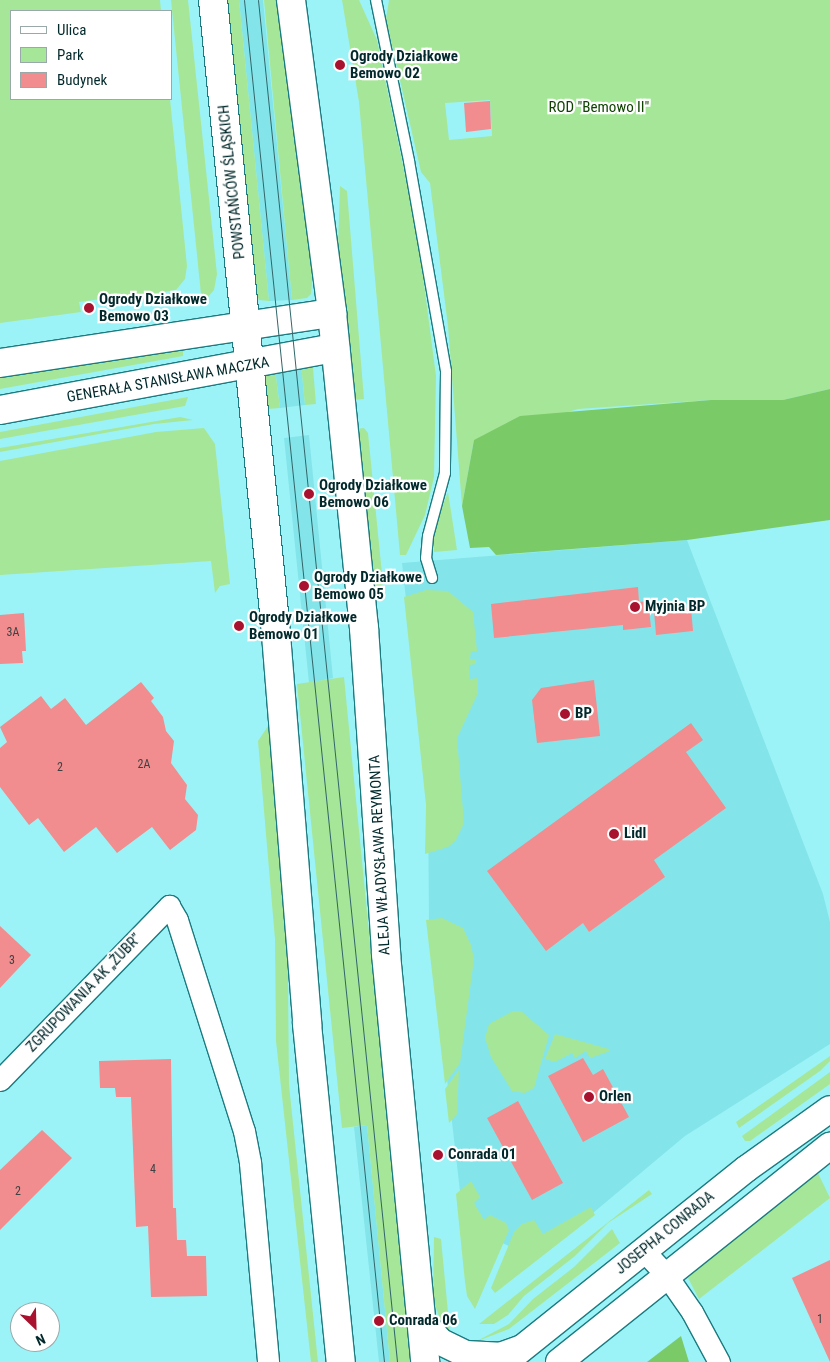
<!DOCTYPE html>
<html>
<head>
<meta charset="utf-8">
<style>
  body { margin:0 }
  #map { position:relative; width:830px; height:1362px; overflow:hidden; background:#9cf3f7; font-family:"Roboto Condensed",sans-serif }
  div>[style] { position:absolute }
  .built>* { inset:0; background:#83e5ea }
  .green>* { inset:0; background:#a6e698 }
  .forest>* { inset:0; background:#7bca68 }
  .building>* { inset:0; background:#f18d8e }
  .roads { filter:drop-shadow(1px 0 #1b7b80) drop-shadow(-1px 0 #1b7b80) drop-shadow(0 1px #1b7b80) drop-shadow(0 -1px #1b7b80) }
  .service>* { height:10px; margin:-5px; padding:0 5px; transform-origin:5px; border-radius:5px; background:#fff }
  .minor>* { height:21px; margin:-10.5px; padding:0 10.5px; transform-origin:10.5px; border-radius:10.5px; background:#fff }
  .tertiary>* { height:26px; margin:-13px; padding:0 13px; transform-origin:13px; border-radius:13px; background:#fff }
  .secondary>* { height:28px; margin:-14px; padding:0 14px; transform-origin:14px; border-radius:14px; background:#fff }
  .tram>* { height:1px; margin:-0.5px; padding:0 0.5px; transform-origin:0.5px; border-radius:0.5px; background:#316669 }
  .dots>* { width:14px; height:14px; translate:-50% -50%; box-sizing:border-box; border:2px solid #fff; border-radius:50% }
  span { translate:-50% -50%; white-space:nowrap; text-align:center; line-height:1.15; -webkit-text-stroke:4.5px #fff; paint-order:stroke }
  .number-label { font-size:12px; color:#3d4143 }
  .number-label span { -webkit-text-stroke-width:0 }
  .poi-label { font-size:15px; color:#01282a; font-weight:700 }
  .left { translate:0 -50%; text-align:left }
  .park-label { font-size:15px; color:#0e4300 }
  .street-label { font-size:15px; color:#01282a }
  .legend { position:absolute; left:10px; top:10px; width:162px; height:90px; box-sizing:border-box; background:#fff; border:1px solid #99a9aa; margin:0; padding:6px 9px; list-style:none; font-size:15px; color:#01282a }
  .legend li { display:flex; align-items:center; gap:10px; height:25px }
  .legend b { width:25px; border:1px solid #99a9aa }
  .north { position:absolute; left:10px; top:1302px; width:50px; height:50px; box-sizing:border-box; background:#fff; border:1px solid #99a9aa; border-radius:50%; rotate:156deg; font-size:14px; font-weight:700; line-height:20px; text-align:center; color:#01282a }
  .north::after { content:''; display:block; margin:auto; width:18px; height:22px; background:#a9122e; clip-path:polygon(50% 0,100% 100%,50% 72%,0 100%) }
</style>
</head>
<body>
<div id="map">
  <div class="built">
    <div style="clip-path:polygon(239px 0,263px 0,292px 300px,269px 301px)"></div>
    <div style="clip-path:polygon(301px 364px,305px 405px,280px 408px,275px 369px)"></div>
    <div style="clip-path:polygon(309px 435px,333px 678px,309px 683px,284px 438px)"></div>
    <div style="clip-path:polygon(687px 540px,823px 894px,830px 922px,830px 1044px,685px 1136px,538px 1259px,464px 1226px,429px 923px,428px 802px,402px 563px)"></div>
    <div style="clip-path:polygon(367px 1125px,390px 1362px,379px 1362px,354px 1127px)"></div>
  </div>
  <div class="green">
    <div style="clip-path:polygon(0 0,160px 0,161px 11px,11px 11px,11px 99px,170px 99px,187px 266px,185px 279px,176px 290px,102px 302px,101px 299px,79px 302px,81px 312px,0 323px)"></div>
    <div style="clip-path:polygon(171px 0,188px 0,217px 274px,214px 290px,202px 304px)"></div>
    <div style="clip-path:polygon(226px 0,239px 0,269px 301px,259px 300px,256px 294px)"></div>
    <div style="clip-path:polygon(264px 0,279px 0,314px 262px,311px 294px,307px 298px,292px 300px)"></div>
    <div style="clip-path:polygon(342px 0,359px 0,377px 40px,418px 238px,436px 376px,434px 477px,425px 515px,406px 555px,400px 555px,359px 102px)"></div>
    <div style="clip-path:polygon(evenodd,389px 0,830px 0,830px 389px,783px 400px,711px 400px,578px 409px,474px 440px,462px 506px,448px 326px,430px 183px,421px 172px,386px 19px,389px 0,490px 100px,492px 136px,449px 140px,445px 103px,490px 100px)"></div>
    <div style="clip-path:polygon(340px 186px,347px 191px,364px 399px,354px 400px,338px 247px)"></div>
    <div style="clip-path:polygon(183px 350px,183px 356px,0 389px,0 378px)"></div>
    <div style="clip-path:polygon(301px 364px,313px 368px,316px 404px,305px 405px)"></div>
    <div style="clip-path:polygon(275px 369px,280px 408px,268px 409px,264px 377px)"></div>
    <div style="clip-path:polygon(188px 397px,185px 406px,0 439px,0 432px)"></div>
    <div style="clip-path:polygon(180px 417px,193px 420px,154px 424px,0 452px,0 448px)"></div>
    <div style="clip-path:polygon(204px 428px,215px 444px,230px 584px,220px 586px,215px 593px,211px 561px,0 575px,0 461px,156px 432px)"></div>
    <div style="clip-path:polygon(364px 428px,368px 433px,383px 584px,376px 591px,374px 591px,356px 429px)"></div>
    <div style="clip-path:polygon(448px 492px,457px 550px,434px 552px,434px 528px)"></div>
    <div style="clip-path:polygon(426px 590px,448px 591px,473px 612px,477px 651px,471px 651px,470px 659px,476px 660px,476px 664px,469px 665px,470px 679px,478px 678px,478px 693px,457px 738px,464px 823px,456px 840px,448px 847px,425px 854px,426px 805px,404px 597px)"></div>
    <div style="clip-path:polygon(344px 677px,411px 1362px,390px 1362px,367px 1125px,342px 1128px,297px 684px)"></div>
    <div style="clip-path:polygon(268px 726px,276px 753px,287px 874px,289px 1085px,318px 1362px,311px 1362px,276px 1041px,275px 939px,258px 741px)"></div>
    <div style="clip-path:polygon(442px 918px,463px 928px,471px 945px,474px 959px,460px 1063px,445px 1084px,426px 920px)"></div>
    <div style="clip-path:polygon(513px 1011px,521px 1011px,549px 1035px,534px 1088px,525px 1093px,512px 1091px,491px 1057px,485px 1038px,489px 1024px)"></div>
    <div style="clip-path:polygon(555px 1034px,609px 1049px,610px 1051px,590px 1058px,586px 1051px,575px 1058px,572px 1053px,555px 1062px,545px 1059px)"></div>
    <div style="clip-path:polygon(830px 1056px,830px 1061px,820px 1071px,739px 1128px,736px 1122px)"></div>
    <div style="clip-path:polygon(459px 1070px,457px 1114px,449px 1123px,445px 1089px)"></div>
    <div style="clip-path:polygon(830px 1072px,830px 1084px,750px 1141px,745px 1141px,742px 1136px)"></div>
    <div style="clip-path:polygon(816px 1169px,830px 1198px,699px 1299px,688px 1278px,733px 1232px)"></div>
    <div style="clip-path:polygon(471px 1181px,480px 1197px,474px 1203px,484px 1220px,490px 1215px,506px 1223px,509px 1230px,475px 1309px,467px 1296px,465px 1282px,456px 1194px)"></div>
    <div style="clip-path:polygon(649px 1190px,652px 1194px,608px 1223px,575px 1256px,524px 1296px,508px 1315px,494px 1324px,479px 1324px)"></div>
    <div style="clip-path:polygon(591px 1207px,595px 1215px,495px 1293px,491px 1288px,514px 1232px,522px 1224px,534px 1220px,543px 1234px)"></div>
    <div style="clip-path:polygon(612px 1229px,620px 1243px,509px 1329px,475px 1342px,509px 1324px,533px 1299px,574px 1267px)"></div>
    <div style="clip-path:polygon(434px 1237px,441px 1239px,450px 1333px,440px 1319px,433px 1299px)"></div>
  </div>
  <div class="forest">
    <div style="clip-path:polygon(830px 389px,830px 520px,687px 540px,496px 555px,489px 547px,470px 548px,462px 506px,474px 440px,520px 416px,711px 400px,783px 400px)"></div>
    <div style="clip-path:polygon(681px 1336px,689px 1362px,647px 1362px)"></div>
  </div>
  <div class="building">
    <div style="clip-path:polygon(490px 101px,491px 129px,466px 132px,464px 103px)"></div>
    <div style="clip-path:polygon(638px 587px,639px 602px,648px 601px,651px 627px,623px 630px,623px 625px,494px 638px,491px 604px)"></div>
    <div style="clip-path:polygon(691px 608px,693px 631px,656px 635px,654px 611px)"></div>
    <div style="clip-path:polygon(24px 613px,26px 651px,22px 651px,23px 663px,0 664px,0 615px)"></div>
    <div style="clip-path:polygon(594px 680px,600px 736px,537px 743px,532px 700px,541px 688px)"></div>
    <div style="clip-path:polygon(141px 682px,154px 698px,151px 701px,163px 717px,166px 731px,174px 741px,171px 763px,187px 785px,185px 799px,198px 815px,196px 830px,170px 850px,152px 827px,117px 853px,96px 827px,64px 852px,38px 818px,29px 825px,0 787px,0 748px,7px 742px,0 727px,41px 696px,51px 709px,65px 698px,86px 725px)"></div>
    <div style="clip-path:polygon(691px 723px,703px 740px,686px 752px,726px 808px,654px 860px,665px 877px,589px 932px,583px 923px,546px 951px,487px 871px)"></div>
    <div style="clip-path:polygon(0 926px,31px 955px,0 988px)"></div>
    <div style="clip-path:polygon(583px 1058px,593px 1075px,603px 1069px,629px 1117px,583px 1142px,548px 1076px)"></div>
    <div style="clip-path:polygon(171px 1059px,173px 1208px,176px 1208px,177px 1240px,186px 1240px,187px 1256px,206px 1256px,207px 1296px,151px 1297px,148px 1226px,136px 1227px,131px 1097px,116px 1097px,115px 1088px,100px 1088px,99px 1061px)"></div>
    <div style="clip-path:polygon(518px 1101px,563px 1183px,532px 1200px,487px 1118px)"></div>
    <div style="clip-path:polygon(42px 1130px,72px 1158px,0 1230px,0 1170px)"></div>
    <div style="clip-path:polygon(830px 1260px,830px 1362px,792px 1278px)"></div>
  </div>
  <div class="roads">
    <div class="service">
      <div style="left:376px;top:0;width:164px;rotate:78.4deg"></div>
      <div style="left:409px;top:161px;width:213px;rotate:80deg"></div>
      <div style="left:446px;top:371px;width:102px;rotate:90.6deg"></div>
      <div style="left:445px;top:473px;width:65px;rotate:105.1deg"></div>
      <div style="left:428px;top:536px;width:22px;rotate:95deg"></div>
      <div style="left:426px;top:558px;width:21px;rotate:73deg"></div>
    </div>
    <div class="minor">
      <div style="left:0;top:1080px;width:243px;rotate:-45.8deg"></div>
      <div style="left:169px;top:906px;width:16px;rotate:60deg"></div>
      <div style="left:177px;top:920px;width:221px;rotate:72.4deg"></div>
      <div style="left:244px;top:1131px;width:33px;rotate:79deg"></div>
      <div style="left:250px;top:1163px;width:200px;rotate:84.8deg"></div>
      <div style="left:643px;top:1250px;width:35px;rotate:47deg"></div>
      <div style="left:667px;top:1276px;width:44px;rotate:55.2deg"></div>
      <div style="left:692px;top:1312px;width:57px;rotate:61.6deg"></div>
    </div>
    <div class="tertiary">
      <div style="left:420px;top:1319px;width:31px;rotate:48deg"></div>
      <div style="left:441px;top:1342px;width:28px;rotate:26deg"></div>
      <div style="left:466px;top:1354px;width:34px;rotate:3deg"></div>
      <div style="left:500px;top:1356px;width:23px;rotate:-20deg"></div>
      <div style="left:505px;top:1362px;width:309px;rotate:-38.7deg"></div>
      <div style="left:746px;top:1169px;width:103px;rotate:-35.5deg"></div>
      <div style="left:559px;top:1362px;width:347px;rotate:-38.6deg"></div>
    </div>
    <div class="secondary">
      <div style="left:213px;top:0;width:625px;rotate:84.31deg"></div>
      <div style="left:275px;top:622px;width:403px;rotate:85.4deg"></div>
      <div style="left:307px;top:1024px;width:340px;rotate:84.3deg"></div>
      <div style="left:291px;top:0;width:316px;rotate:82.5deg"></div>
      <div style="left:332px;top:313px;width:317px;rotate:84.2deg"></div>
      <div style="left:364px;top:628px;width:327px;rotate:86.1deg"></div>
      <div style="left:386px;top:954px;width:410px;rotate:84.5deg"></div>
      <div style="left:0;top:363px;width:336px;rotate:-8.6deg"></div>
      <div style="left:0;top:410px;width:341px;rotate:-10.5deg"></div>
    </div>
  </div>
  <div class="tram">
    <div style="left:244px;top:0;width:1369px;rotate:84.13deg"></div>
    <div style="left:258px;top:0;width:1369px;rotate:84.17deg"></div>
  </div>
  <div class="dots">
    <div style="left:340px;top:65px;background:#a9122e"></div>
    <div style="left:89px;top:308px;background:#a9122e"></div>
    <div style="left:309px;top:494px;background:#a9122e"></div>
    <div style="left:304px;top:586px;background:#a9122e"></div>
    <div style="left:635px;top:607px;background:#a9122e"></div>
    <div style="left:239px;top:626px;background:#a9122e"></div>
    <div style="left:565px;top:714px;background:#a9122e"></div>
    <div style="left:614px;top:834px;background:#a9122e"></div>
    <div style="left:589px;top:1097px;background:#a9122e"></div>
    <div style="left:438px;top:1155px;background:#a9122e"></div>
    <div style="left:379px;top:1321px;background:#a9122e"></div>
  </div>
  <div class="number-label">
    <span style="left:13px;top:633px">3A</span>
    <span style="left:144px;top:765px">2A</span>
    <span style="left:60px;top:768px">2</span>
    <span style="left:12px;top:961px">3</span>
    <span style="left:153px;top:1170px">4</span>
    <span style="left:18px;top:1192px">2</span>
    <span style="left:820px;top:1320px">1</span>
  </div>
  <div class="poi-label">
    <span class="left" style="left:350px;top:65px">Ogrody Działkowe<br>Bemowo 02</span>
    <span class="left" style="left:99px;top:308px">Ogrody Działkowe<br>Bemowo 03</span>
    <span class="left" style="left:319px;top:494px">Ogrody Działkowe<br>Bemowo 06</span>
    <span class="left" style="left:314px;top:586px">Ogrody Działkowe<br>Bemowo 05</span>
    <span class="left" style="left:645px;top:607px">Myjnia BP</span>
    <span class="left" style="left:249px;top:626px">Ogrody Działkowe<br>Bemowo 01</span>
    <span class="left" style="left:575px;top:714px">BP</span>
    <span class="left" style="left:624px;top:834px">Lidl</span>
    <span class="left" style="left:599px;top:1097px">Orlen</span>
    <span class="left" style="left:448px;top:1155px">Conrada 01</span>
    <span class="left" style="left:389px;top:1321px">Conrada 06</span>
  </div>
  <div class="park-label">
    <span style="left:599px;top:108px">ROD "Bemowo II"</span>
  </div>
  <div class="street-label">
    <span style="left:232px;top:182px;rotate:-96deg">POWSTAŃCÓW ŚLĄSKICH</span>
    <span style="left:168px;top:380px;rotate:-10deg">GENERAŁA STANISŁAWA MACZKA</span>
    <span style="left:380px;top:855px;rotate:-93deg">ALEJA WŁADYSŁAWA REYMONTA</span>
    <span style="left:84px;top:993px;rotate:-46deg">ZGRUPOWANIA AK „ŻUBR”</span>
    <span style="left:665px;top:1233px;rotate:-39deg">JOSEPHA CONRADA</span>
  </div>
  <ul class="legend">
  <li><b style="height:6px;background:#fff"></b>Ulica</li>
  <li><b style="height:14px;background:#a6e698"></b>Park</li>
  <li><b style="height:14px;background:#f18d8e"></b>Budynek</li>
  </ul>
  <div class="north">N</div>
</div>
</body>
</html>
